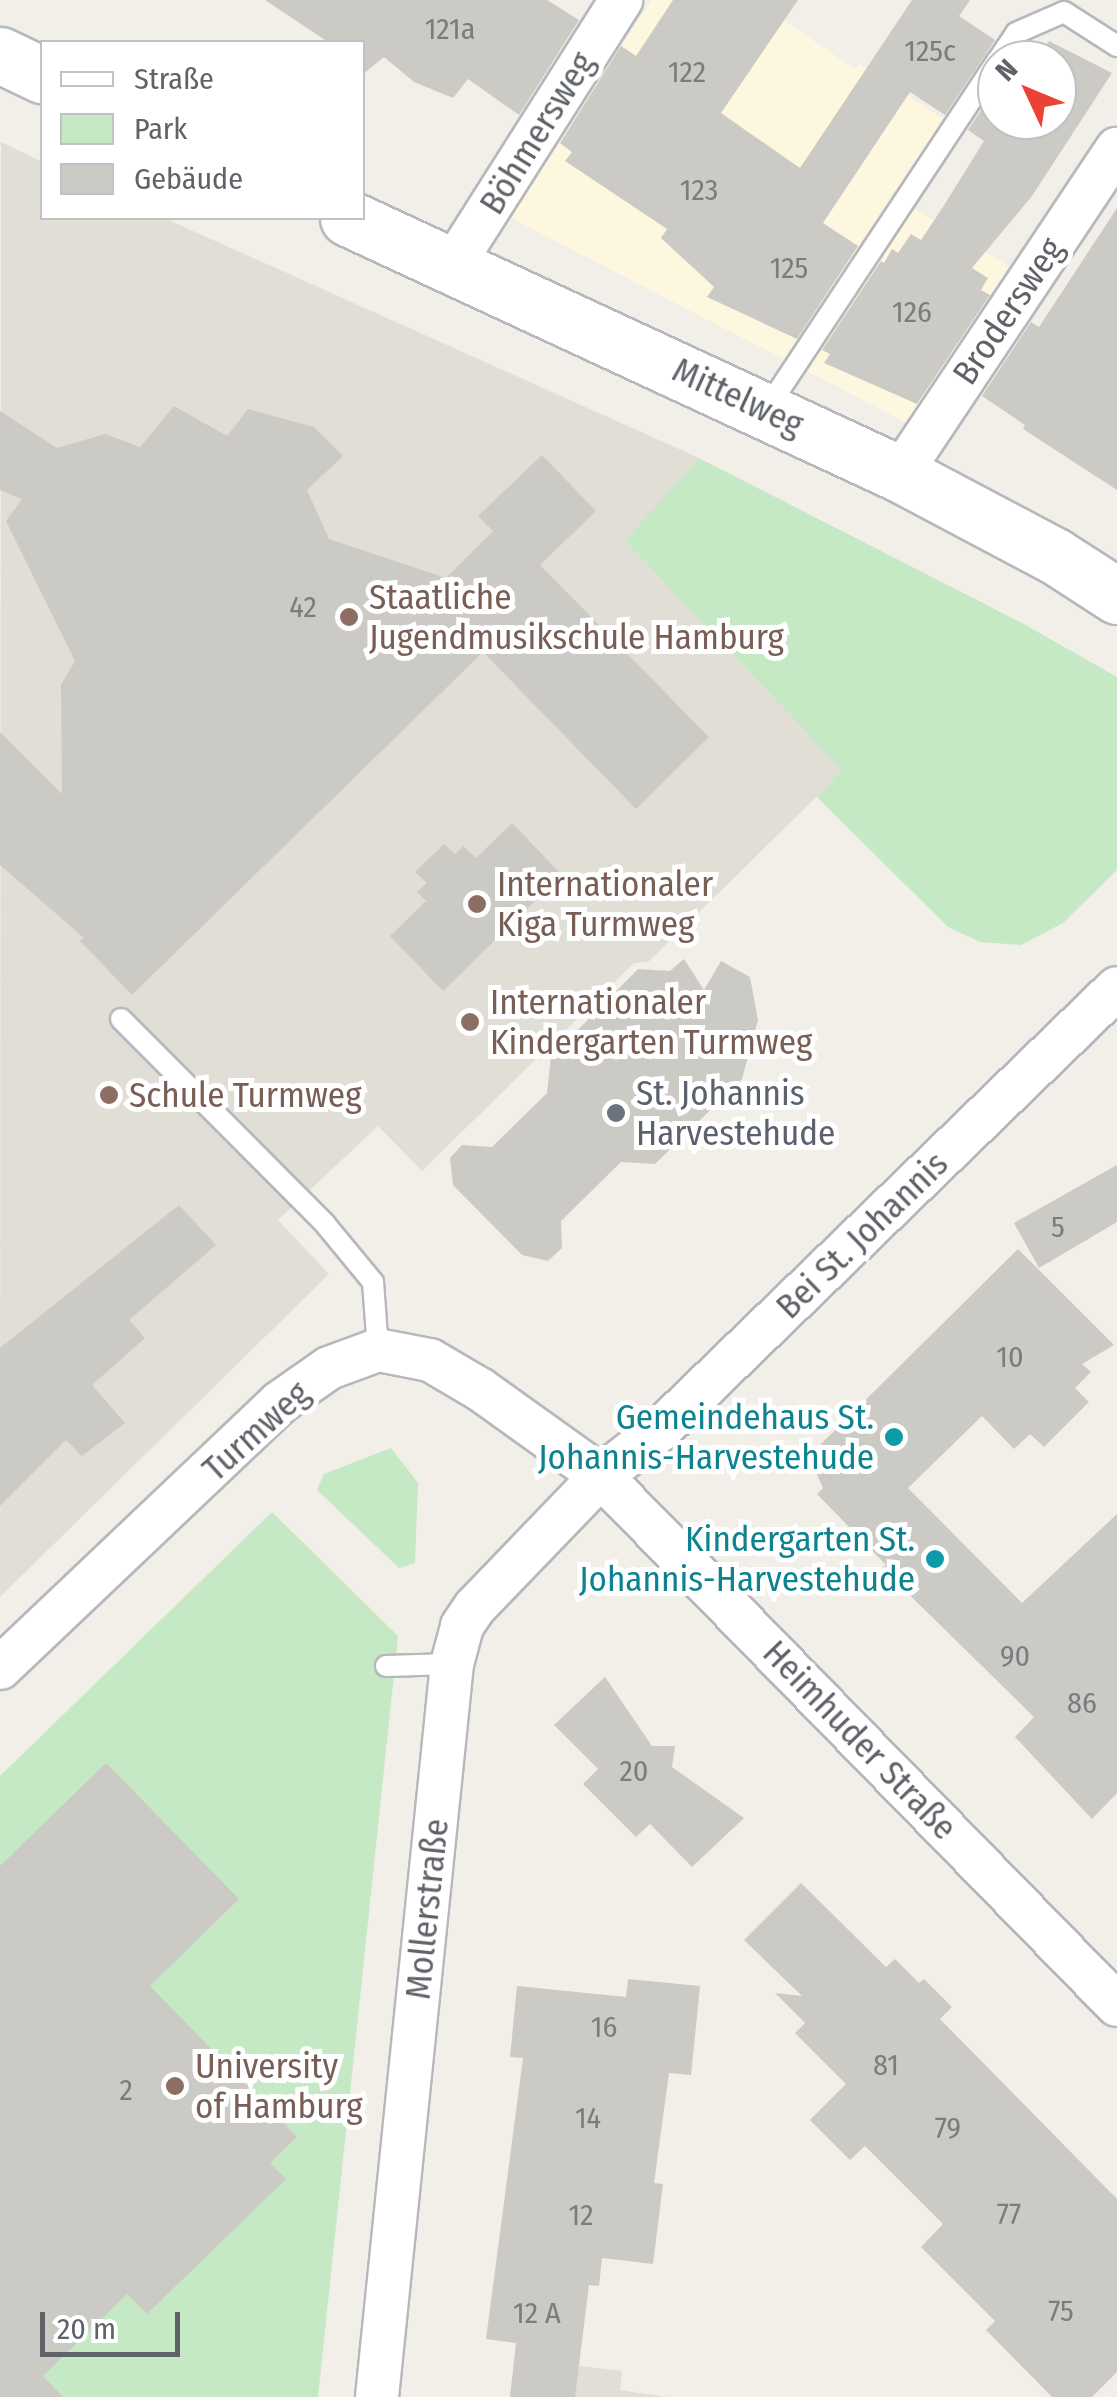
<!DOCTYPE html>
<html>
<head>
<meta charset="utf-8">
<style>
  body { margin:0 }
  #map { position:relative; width:1117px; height:2397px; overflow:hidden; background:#f1efe8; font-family:"Fira Sans Condensed",sans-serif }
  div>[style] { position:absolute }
  .commercial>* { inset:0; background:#fef7e0 }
  .education>* { inset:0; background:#e1ded6 }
  .green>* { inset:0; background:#c5e8c5 }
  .building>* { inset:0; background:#cccac5 }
  .roads { filter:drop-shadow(2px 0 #b5b8bc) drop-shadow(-2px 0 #b5b8bc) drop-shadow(0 2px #b5b8bc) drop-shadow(0 -2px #b5b8bc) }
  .lane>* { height:20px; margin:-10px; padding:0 10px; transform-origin:10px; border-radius:10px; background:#fff }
  .street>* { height:42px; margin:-21px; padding:0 21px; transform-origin:21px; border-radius:21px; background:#fff }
  .secondary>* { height:55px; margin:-27.5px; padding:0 27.5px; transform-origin:27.5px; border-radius:27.5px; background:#fff }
  .dots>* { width:28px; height:28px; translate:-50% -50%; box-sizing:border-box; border:5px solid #fff; border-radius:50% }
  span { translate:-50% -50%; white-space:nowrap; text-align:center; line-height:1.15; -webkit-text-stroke:10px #fff; paint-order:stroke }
  .number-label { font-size:30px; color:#7a7d7f }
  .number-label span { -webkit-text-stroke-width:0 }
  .street-label { font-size:35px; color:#5f6368 }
  .education-label { font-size:35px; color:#785e54 }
  .left { translate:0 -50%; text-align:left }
  .worship-label { font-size:35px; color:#5b616d }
  .culture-label { font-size:35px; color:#0d838f }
  .right { translate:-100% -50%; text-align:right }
  .legend { position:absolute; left:40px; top:40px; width:325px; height:180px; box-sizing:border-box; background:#fff; border:2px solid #bfc1c3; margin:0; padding:12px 18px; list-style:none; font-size:30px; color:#5f6368 }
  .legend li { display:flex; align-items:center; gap:20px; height:50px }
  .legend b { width:50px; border:2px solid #bfc1c3 }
  .north { position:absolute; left:977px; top:40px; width:100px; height:100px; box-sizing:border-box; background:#fff; border:2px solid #bfc1c3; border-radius:50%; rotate:314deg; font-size:28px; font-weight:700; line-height:40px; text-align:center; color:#5f6368 }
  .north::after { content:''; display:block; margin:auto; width:35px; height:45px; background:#ea4335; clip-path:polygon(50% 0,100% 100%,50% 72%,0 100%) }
  .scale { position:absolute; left:40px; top:2312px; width:140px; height:45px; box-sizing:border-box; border:5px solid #5f6368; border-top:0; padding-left:12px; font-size:30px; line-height:35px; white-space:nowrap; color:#5f6368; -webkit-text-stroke:8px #fff; paint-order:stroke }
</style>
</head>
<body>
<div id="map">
  <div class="commercial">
    <div style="clip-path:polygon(651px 0,753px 0,855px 69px,860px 64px,946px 121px,896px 197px,1011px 268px,913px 426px,511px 218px)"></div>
  </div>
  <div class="education">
    <div style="clip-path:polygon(1px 142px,42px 162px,42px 218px,164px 218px,699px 458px,626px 542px,843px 771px,648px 962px,634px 963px,422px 1171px,378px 1126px,278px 1220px,329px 1274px,0 1597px)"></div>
    <div style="clip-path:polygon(515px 2358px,622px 2371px,620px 2390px,666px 2397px,510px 2397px)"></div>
  </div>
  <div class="green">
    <div style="clip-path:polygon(699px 458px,1022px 623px,1117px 677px,1117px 870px,1063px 923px,1021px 945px,980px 942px,948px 927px,817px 797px,842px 770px,625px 541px)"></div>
    <div style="clip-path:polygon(391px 1448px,418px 1483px,415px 1563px,399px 1568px,317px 1490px,324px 1474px)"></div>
    <div style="clip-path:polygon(272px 1512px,398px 1636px,318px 2397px,0 2397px,0 1776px)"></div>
  </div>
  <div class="building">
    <div style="clip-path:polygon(265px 0,547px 0,579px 20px,519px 115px,468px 79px,453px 98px,414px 82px,384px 57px,362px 75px,362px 42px,328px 42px)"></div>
    <div style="clip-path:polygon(673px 0,798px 0,721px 113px,800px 168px,912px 0,970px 0,959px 16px,995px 40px,945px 115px,910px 92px,823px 223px,858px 246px,797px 339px,707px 297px,714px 287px,661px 238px,667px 229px,565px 161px,572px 152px,560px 143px,621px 46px,636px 56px)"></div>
    <div style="clip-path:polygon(1049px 41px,1112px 73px,1032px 196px,972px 268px,988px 278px,981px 290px,990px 295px,917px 404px,824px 363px,830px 354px,822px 350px,881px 261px,884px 263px,892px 249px,898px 253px,911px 234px,921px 240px,943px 207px,984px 141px,968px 130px,997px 86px,997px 120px,1057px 120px,1057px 60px,1036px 60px)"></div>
    <div style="clip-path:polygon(1117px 208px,1117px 490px,1023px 429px,1025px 425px,982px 396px,1031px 322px,1039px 327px)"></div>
    <div style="clip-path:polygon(174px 406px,227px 436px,248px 409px,314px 427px,343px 456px,307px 490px,329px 539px,446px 578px,493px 531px,478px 516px,542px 455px,596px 511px,540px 565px,709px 737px,636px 809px,483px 652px,132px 995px,80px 941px,84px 938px,0 865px,0 732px,62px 794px,61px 685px,75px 661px,6px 521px,22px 499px,0 490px,0 411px,57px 448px,105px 434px,140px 447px)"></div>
    <div style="clip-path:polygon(512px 823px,562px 875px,443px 991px,390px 936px,426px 901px,417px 892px,427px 883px,415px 872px,444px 844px,455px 854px,463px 846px,476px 858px)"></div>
    <div style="clip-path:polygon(684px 959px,704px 990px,721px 961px,750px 977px,758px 1020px,742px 1079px,655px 1164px,621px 1162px,561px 1221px,562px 1248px,548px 1261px,522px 1255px,453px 1185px,450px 1158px,462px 1145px,492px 1147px,547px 1093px,551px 1057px,638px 969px,670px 971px)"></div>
    <div style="clip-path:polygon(1117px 1165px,1117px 1222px,1039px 1268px,1014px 1223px)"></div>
    <div style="clip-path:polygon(179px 1205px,216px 1245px,129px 1320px,145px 1338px,92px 1385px,125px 1423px,82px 1456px,66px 1440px,0 1506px,0 1348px)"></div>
    <div style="clip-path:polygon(1018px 1249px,1114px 1345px,1082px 1364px,1091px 1372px,1075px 1388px,1089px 1402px,1044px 1447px,1030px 1434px,1014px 1449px,982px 1416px,908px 1488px,1022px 1603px,1117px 1514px,1117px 1793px,1092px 1819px,1015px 1737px,1034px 1717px,882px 1568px,886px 1565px,817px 1494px,823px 1488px,813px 1466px,821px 1444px)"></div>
    <div style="clip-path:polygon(605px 1677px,652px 1746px,675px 1746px,672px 1767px,744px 1818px,692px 1867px,650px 1824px,636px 1837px,583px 1784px,598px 1769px,554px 1725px)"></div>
    <div style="clip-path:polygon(106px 1763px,239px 1899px,150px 1986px,297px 2137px,270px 2163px,286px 2179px,147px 2314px,127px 2294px,43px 2376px,63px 2397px,0 2397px,0 1866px)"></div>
    <div style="clip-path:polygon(801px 1883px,886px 1967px,895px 1959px,919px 1983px,924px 1979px,952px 2007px,940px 2019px,1117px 2199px,1117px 2372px,1092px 2397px,1052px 2397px,986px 2330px,995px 2321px,921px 2247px,943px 2224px,865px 2146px,850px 2160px,810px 2120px,846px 2084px,795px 2033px,805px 2023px,775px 1993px,802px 1996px,744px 1940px)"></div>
    <div style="clip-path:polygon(628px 1979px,700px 1986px,691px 2075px,669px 2073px,654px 2183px,663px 2184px,653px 2264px,602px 2258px,599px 2286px,589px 2285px,575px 2397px,510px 2397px,516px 2343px,486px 2339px,523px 2058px,510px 2057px,517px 1986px,626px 1997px)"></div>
  </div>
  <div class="roads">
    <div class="lane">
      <div style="left:998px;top:60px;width:32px;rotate:-56deg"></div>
      <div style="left:1016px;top:33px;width:52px;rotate:-23.6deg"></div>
      <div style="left:1064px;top:12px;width:63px;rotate:32.7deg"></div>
      <div style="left:766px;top:410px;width:419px;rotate:-56.5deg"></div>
      <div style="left:121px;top:1019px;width:289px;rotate:45.1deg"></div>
      <div style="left:325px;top:1224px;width:75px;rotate:50.4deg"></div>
      <div style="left:373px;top:1282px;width:68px;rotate:85.8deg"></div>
      <div style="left:386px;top:1666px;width:66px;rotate:-1.7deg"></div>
    </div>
    <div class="street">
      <div style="left:453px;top:265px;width:314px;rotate:-57.6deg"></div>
      <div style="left:900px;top:474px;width:391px;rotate:-56.3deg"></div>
      <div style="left:0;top:1668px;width:385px;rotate:-43.5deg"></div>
      <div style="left:279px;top:1403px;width:61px;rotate:-35deg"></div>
      <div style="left:329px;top:1368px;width:52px;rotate:-20.2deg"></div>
      <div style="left:378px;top:1350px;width:53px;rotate:10.9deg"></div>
      <div style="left:430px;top:1360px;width:59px;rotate:30.5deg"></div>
      <div style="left:481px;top:1390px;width:148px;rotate:35.6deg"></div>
      <div style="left:601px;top:1476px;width:739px;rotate:45.71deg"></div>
      <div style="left:377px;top:2397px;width:737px;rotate:-84.16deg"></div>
      <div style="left:452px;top:1664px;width:39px;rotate:-75deg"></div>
      <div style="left:462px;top:1626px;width:23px;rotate:-56deg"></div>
      <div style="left:475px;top:1607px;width:182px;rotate:-46.1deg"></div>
      <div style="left:601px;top:1476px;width:76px;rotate:-38.1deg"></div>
      <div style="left:661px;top:1429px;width:634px;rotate:-44.04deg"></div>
    </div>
    <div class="secondary">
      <div style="left:0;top:55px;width:47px;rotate:25.5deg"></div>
      <div style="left:348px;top:218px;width:608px;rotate:24.88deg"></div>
      <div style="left:900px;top:474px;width:175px;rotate:27.9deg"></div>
      <div style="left:1055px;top:556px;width:74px;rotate:32.8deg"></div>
    </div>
  </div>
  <div class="dots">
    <div style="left:349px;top:617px;background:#8d6e63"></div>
    <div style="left:477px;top:904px;background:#8d6e63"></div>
    <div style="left:470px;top:1022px;background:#8d6e63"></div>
    <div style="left:109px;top:1095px;background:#8d6e63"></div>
    <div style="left:616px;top:1113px;background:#6b7280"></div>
    <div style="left:894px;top:1437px;background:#0f9aa8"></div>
    <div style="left:935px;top:1559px;background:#0f9aa8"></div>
    <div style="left:175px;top:2086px;background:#8d6e63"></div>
  </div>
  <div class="number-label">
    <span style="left:450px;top:29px">121a</span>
    <span style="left:930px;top:51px">125c</span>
    <span style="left:687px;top:72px">122</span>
    <span style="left:699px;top:190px">123</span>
    <span style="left:789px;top:268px">125</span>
    <span style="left:912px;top:312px">126</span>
    <span style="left:303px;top:607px">42</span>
    <span style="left:1058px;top:1227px">5</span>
    <span style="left:1010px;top:1357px">10</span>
    <span style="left:1015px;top:1656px">90</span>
    <span style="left:1082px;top:1703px">86</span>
    <span style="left:634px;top:1771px">20</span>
    <span style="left:604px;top:2027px">16</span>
    <span style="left:886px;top:2065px">81</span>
    <span style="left:126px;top:2090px">2</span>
    <span style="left:588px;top:2118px">14</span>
    <span style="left:948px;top:2128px">79</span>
    <span style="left:1009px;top:2214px">77</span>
    <span style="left:581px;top:2215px">12</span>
    <span style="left:1061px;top:2311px">75</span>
    <span style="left:537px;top:2313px">12 A</span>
  </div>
  <div class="street-label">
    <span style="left:537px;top:133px;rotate:-58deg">Böhmersweg</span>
    <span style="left:1008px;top:311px;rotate:-56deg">Brodersweg</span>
    <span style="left:738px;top:397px;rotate:25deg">Mittelweg</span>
    <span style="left:862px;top:1235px;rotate:-44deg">Bei St. Johannis</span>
    <span style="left:256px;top:1431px;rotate:-42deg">Turmweg</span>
    <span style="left:860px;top:1740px;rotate:46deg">Heimhuder Straße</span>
    <span style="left:427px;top:1909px;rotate:-84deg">Mollerstraße</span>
  </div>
  <div class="education-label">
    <span class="left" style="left:369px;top:617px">Staatliche<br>Jugendmusikschule Hamburg</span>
    <span class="left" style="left:497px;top:904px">Internationaler<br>Kiga Turmweg</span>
    <span class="left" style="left:490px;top:1022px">Internationaler<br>Kindergarten Turmweg</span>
    <span class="left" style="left:129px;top:1095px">Schule Turmweg</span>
    <span class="left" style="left:195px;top:2086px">University<br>of Hamburg</span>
  </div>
  <div class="worship-label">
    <span class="left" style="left:636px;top:1113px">St. Johannis<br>Harvestehude</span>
  </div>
  <div class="culture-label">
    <span class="right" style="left:874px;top:1437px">Gemeindehaus St.<br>Johannis-Harvestehude</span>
    <span class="right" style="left:915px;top:1559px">Kindergarten St.<br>Johannis-Harvestehude</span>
  </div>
  <ul class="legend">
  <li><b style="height:12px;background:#fff"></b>Straße</li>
  <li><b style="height:28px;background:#c5e8c5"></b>Park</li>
  <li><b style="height:28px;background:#cccac5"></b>Gebäude</li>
  </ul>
  <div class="north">N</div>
  <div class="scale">20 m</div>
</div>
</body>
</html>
